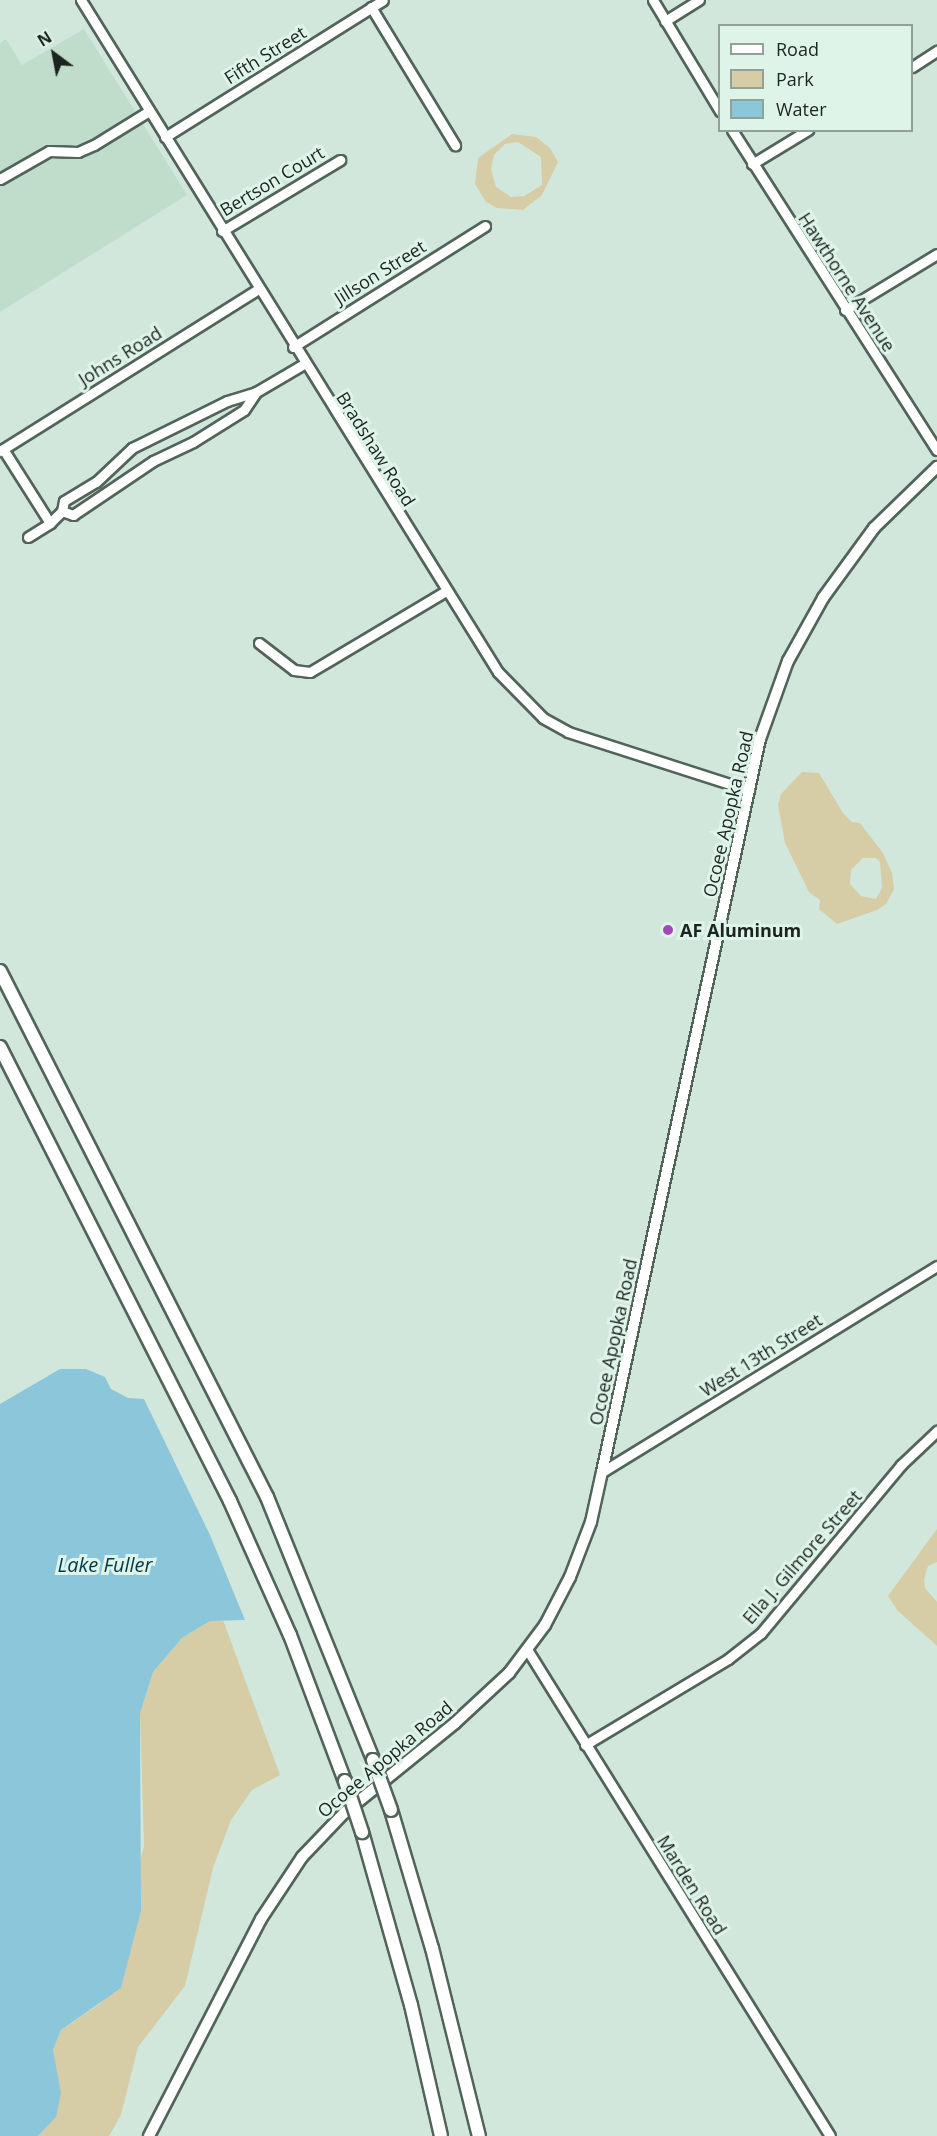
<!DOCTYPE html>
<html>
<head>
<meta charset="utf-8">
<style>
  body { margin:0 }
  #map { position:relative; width:937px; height:2136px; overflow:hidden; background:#d2e7db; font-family:"Open Sans",sans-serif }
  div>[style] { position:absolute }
  .built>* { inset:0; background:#c0ddcc }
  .green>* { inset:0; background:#d6cda7 }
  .water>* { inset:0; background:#8cc6db }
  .roads { filter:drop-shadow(2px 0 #52645a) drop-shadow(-2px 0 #52645a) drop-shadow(0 2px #52645a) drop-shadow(0 -2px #52645a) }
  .minor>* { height:9px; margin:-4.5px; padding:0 4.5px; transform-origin:4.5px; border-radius:4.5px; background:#fff }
  .major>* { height:10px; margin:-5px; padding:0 5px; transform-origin:5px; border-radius:5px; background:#fff }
  .highway>* { height:12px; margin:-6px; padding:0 6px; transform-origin:6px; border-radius:6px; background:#fff }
  .bridges { filter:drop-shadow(2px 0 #52645a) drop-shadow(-2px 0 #52645a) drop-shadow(0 2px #52645a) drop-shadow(0 -2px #52645a) }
  .highway-bridge>* { height:12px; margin:-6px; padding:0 6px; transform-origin:6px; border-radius:6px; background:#fff }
  .dots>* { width:16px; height:16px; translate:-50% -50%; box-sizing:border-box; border:3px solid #dff4e8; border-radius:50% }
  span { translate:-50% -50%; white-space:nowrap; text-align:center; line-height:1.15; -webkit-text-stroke:6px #dff4e8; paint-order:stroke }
  .street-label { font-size:18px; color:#1c2420 }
  .poi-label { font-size:18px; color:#1c2420; font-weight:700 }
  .left { translate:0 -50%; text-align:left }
  .water-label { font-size:20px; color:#023848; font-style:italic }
  .legend { position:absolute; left:718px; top:24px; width:195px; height:108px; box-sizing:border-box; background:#dff4e8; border:2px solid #91a198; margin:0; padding:8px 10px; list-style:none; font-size:18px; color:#1c2420 }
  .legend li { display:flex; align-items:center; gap:12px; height:30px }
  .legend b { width:30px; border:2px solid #91a198 }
  .north { position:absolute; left:24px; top:24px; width:60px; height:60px; -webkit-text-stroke:4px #dff4e8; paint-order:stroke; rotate:328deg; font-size:16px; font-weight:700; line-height:24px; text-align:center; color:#1c2420 }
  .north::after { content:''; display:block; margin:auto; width:21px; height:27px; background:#1c2420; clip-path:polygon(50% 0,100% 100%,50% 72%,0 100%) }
</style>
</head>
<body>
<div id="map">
  <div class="built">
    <div style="clip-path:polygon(84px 29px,187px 195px,0 312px,0 43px,6px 39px,22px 65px)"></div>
  </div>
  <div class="green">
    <div style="clip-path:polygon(evenodd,512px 134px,536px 137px,550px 148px,558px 162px,542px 195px,523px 210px,497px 208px,486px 202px,475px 184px,478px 158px,512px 134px,518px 142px,541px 157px,542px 185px,524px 196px,511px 197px,496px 187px,491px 169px,494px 155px,505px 144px,518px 142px)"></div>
    <div style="clip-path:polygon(evenodd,802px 772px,819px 773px,843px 813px,852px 822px,860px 823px,883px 853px,892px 873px,894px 889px,886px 904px,877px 910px,837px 924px,819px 909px,820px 900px,809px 892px,785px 843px,778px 805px,781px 794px,802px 772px,863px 858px,876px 858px,880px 862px,882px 888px,876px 899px,861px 896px,850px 884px,851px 870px,863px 858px)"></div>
    <div style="clip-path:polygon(937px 1529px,937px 1562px,928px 1566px,924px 1580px,925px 1588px,937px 1602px,937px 1646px,897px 1610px,888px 1596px)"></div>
    <div style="clip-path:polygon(223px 1620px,280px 1775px,252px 1790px,231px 1820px,213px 1868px,185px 1986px,138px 2047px,121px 2115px,109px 2136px,38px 2136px,56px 2116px,53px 2050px,61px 2030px,101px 2003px,144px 1846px,140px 1714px,153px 1672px,182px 1638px,210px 1621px)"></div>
  </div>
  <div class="water">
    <div style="clip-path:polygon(60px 1369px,86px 1369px,105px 1377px,111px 1389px,128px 1398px,144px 1399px,210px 1535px,245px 1620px,210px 1621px,182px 1638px,153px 1672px,140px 1714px,141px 1911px,121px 1988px,61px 2030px,53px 2050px,61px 2093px,56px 2117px,38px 2136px,0 2136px,0 1404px)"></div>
  </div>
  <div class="roads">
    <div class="minor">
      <div style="left:81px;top:0;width:791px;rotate:58.18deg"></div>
      <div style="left:498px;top:672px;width:64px;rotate:45.6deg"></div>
      <div style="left:543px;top:718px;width:29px;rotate:29deg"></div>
      <div style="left:568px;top:732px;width:190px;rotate:17.8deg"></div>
      <div style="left:653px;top:0;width:130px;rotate:58.9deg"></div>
      <div style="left:371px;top:7px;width:162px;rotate:58.7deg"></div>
      <div style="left:665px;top:21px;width:40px;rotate:-32deg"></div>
      <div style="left:912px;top:67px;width:30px;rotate:-33deg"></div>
      <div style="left:732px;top:130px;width:380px;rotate:57.4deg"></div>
      <div style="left:165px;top:137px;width:257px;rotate:-32.1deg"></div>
      <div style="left:752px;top:164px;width:66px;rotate:-31.3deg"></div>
      <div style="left:0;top:179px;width:56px;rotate:-29.7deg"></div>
      <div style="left:49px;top:151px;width:29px;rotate:2deg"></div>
      <div style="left:78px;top:152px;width:17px;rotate:-24deg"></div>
      <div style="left:94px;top:145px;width:65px;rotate:-31.7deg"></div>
      <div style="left:222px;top:231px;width:138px;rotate:-31deg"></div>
      <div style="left:845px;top:310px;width:108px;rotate:-31.3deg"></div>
      <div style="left:293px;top:347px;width:227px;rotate:-32.2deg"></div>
      <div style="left:3px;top:449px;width:88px;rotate:57.6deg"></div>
      <div style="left:0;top:451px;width:303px;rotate:-32.1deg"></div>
      <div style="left:62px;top:511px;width:12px;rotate:20deg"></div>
      <div style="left:73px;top:515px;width:97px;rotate:-34deg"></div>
      <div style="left:153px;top:461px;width:44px;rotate:-25.4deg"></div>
      <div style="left:193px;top:442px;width:60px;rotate:-32.1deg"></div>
      <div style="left:244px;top:410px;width:22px;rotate:-56deg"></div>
      <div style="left:28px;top:537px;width:26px;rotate:-32deg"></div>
      <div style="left:50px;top:523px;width:17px;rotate:-45deg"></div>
      <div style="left:62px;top:511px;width:10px;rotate:-79deg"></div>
      <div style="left:64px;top:501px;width:37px;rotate:-31deg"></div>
      <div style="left:96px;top:482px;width:50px;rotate:-43.4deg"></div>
      <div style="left:132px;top:448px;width:106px;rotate:-26.3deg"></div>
      <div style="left:227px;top:401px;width:30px;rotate:-17deg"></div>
      <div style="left:256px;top:392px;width:56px;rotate:-30.3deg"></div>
      <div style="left:259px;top:643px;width:44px;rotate:37.6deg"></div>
      <div style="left:294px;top:670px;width:16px;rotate:7deg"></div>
      <div style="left:310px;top:672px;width:158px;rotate:-30.8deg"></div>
      <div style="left:602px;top:1472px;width:393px;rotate:-31.6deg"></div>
      <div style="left:528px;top:1651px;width:571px;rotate:58.09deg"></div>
      <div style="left:585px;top:1745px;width:167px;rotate:-31deg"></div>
      <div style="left:728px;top:1659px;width:42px;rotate:-38.2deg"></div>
      <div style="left:761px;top:1633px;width:219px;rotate:-50.2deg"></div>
      <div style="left:901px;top:1465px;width:50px;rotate:-43.4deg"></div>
    </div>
    <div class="major">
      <div style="left:149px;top:2136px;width:244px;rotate:-62.7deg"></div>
      <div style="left:261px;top:1919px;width:74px;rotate:-56.5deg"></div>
      <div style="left:302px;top:1857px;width:61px;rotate:-46.3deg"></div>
      <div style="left:344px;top:1813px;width:143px;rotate:-39deg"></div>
      <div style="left:455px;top:1723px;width:74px;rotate:-42.8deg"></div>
      <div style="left:509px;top:1673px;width:60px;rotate:-53.1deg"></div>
      <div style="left:545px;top:1625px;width:54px;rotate:-62.5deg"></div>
      <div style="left:570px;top:1577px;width:59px;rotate:-69.1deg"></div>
      <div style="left:591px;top:1522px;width:51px;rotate:-77.6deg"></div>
      <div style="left:602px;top:1472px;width:750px;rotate:-77.84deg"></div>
      <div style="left:760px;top:739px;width:83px;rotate:-70.3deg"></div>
      <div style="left:788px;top:661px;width:72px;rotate:-60.9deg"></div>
      <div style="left:823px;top:598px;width:87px;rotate:-53.9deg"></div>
      <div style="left:874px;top:528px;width:88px;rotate:-44.1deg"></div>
    </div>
    <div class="highway">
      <div style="left:0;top:971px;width:590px;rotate:63.09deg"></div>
      <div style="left:267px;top:1497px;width:284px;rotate:68deg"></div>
      <div style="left:0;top:1047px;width:509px;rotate:63.13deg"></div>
      <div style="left:230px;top:1501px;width:147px;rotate:65.9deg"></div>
      <div style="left:290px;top:1635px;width:156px;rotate:69.4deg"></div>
      <div style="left:391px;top:1810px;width:144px;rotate:73.5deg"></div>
      <div style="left:432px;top:1948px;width:194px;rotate:76deg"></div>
      <div style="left:362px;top:1832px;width:180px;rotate:74.2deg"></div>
      <div style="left:411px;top:2005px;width:134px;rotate:77.1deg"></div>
    </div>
  </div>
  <div class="bridges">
    <div class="highway-bridge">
      <div style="left:373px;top:1760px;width:53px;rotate:70.2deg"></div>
      <div style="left:345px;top:1781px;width:54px;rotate:71.6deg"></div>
    </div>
  </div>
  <div class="dots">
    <div style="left:668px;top:930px;background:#a14ab7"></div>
  </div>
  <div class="street-label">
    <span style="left:265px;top:55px;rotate:-32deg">Fifth Street</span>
    <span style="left:272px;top:181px;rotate:-31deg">Bertson Court</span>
    <span style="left:380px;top:272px;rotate:-32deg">Jillson Street</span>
    <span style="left:847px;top:282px;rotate:57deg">Hawthorne Avenue</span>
    <span style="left:120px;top:356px;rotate:-32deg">Johns Road</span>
    <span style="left:376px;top:449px;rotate:58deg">Bradshaw Road</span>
    <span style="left:728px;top:814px;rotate:-77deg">Ocoee Apopka Road</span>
    <span style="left:613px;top:1342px;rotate:-78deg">Ocoee Apopka Road</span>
    <span style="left:761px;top:1355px;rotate:-32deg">West 13th Street</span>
    <span style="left:802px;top:1557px;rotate:-49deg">Ella J. Gilmore Street</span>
    <span style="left:385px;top:1759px;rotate:-40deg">Ocoee Apopka Road</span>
    <span style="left:692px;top:1885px;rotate:58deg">Marden Road</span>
  </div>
  <div class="poi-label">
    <span class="left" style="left:680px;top:930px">AF Aluminum</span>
  </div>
  <div class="water-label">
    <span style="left:105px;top:1564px">Lake Fuller</span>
  </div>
  <ul class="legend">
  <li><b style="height:8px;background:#fff"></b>Road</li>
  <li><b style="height:16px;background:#d6cda7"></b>Park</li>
  <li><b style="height:16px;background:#8cc6db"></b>Water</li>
  </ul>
  <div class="north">N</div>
</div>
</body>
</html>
